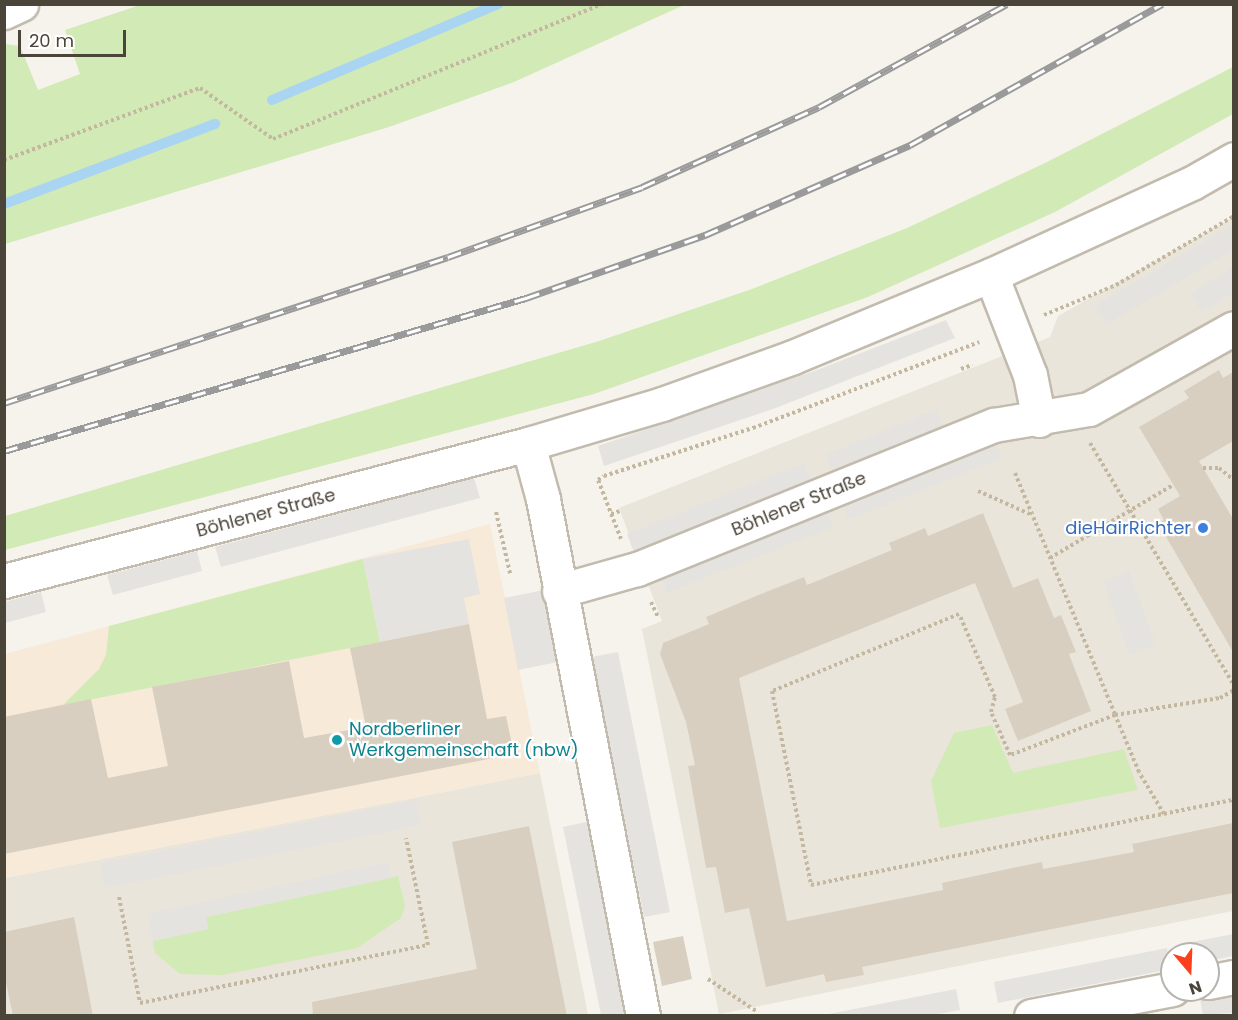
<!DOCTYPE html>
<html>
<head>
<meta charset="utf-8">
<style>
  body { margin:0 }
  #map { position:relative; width:1238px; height:1020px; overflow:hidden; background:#f6f3ec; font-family:Poppins,sans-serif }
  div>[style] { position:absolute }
  .residential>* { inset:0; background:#eae5da }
  .commercial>* { inset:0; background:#f7ead8 }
  .green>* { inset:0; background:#d2eab5 }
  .parking>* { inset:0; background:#e5e3e0 }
  .stream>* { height:10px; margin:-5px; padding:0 5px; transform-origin:5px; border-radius:5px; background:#a9d4f2 }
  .building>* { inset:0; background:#d8cfc1 }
  .path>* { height:4px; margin-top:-2px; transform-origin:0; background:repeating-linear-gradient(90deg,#c4b79f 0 3px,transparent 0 6px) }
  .roads { filter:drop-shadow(2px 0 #c2bbae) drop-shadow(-2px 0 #c2bbae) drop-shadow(0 2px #c2bbae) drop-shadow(0 -2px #c2bbae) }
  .minor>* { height:33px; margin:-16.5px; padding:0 16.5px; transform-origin:16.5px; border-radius:16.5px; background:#fff }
  .rail>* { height:7px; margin-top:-3.5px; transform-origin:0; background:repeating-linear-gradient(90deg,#fff 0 14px,#9a9a9a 0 28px); box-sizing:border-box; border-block:2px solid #9a9a9a }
  .dots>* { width:16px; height:16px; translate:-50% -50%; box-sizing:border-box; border:3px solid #fff; border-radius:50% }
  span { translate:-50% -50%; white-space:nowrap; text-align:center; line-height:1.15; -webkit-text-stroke:4.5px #fff; paint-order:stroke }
  .street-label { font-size:18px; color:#4b4439 }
  .shop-label { font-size:18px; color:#366cbe }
  .right { translate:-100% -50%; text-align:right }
  .culture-label { font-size:18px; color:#0d838f }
  .left { translate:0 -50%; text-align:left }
  .frame { position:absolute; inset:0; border:6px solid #4b4439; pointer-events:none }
  .north { position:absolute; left:1160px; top:942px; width:60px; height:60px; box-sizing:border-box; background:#fff; border:2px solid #b7b4b0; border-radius:50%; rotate:161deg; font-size:16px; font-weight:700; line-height:24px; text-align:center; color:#4b4439 }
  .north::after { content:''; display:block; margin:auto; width:21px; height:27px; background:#fc3f1d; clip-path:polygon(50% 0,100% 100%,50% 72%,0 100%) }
  .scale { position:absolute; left:18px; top:30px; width:108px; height:27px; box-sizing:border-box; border:3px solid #4b4439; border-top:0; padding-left:8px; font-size:18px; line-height:21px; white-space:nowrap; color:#4b4439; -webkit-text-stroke:4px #fff; paint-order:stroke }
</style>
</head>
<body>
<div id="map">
  <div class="residential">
    <div style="clip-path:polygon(1233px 217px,1233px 911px,719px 1014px,642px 629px,662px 621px,619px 508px,1050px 337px,1058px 316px)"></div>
    <div style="clip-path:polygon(540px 773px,588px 1015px,5px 1016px,5px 878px)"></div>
  </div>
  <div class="commercial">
    <div style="clip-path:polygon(490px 524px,540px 773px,5px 878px,5px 654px)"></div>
  </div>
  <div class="green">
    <div style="clip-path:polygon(140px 5px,140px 4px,684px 5px,514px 82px,389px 127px,5px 244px,5px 44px,20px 46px,38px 90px,80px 74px,65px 30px)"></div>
    <div style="clip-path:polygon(1233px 67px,1233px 114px,1055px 212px,868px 297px,594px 394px,5px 550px,5px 516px,599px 341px,752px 289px,907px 228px,1045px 163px)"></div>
    <div style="clip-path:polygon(363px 559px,380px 642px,63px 705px,99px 669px,106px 655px,109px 626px)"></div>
    <div style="clip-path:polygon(992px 725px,1013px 773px,1124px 749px,1138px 790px,940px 828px,931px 781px,954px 733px)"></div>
    <div style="clip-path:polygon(398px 876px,405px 906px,401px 918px,357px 948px,222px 975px,180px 974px,155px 953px,153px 941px,208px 929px,206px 917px)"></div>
  </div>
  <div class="parking">
    <div style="clip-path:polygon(1233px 225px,1233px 250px,1106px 325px,1095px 305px)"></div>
    <div style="clip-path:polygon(1233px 268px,1233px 294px,1201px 312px,1190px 293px)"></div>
    <div style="clip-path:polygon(946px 320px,955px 338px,773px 409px,604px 466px,598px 446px,817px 370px)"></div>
    <div style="clip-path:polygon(936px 409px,945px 430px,834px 476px,825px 455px)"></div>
    <div style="clip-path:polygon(994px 438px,1002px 458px,848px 520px,841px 501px)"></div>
    <div style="clip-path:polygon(804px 463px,813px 484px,635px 555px,627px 534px)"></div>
    <div style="clip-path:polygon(474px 478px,480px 498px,221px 567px,215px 547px)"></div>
    <div style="clip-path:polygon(825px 507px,833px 527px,667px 593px,659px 574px)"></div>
    <div style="clip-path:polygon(469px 539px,480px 594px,464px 598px,469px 624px,380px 642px,363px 559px)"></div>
    <div style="clip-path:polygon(197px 551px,202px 571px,113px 595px,107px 575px)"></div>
    <div style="clip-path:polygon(1129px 571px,1156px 645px,1129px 655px,1103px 581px)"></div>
    <div style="clip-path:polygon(544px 590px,558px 662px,518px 670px,504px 598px)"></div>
    <div style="clip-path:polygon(41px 592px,46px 612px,5px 623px,5px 602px)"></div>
    <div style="clip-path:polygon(618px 652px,670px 912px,644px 917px,592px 657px)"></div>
    <div style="clip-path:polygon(416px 800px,421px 825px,105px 888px,100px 863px)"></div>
    <div style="clip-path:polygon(590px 821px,629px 1015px,601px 1015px,563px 827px)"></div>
    <div style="clip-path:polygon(388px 862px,391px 878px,206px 917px,208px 929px,153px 941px,147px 914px)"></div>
    <div style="clip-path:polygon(1233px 934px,1233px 956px,1208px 961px,1208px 954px,1189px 954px,1187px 943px)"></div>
    <div style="clip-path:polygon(1167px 948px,1171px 969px,998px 1003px,994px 982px)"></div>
    <div style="clip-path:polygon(956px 989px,960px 1010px,933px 1015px,824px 1015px)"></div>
    <div style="clip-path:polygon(1233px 992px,1233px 1013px,1203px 1015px,1200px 999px)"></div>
  </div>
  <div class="stream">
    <div style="left:272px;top:100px;width:246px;rotate:-23deg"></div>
    <div style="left:4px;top:204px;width:226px;rotate:-20.8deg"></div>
  </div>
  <div class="building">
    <div style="clip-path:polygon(1219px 370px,1223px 378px,1233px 372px,1233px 441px,1199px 461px,1233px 519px,1233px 652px,1158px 523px,1164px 520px,1158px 509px,1180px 496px,1139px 427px,1189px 398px,1184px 391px)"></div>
    <div style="clip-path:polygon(983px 513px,1013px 588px,1038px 578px,1054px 618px,1061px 615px,1076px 652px,1069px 654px,1091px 711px,1018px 741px,1005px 709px,1023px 702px,975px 583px,739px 678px,787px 921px,943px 890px,942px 883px,1017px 867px,1042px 862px,1043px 869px,1134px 852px,1132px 844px,1233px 823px,1233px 893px,862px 967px,864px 975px,826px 982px,824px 974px,766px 987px,749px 908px,725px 913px,716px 867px,706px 868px,688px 766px,695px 765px,686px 722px,660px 654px,663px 643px,709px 624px,706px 617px,766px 592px,804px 577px,807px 585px,892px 550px,889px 543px,925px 528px,928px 536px)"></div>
    <div style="clip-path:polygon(469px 624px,487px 719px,506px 716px,514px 754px,4px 854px,4px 717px,91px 699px,108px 778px,168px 766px,152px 687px,289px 661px,304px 738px,366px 727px,350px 648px)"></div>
    <div style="clip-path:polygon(529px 826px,567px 1016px,313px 1016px,312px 1002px,477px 969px,452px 842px)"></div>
    <div style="clip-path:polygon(74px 917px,93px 1016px,13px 1016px,4px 973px,4px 932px)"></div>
    <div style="clip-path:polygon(683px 936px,692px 979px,662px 986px,653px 942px)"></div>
  </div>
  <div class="path">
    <div style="left:4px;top:160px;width:209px;rotate:-20.2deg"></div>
    <div style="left:200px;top:88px;width:89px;rotate:34.9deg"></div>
    <div style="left:273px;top:139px;width:356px;rotate:-22.3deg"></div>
    <div style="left:1044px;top:315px;width:78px;rotate:-22.6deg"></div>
    <div style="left:1116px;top:285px;width:137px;rotate:-30.3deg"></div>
    <div style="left:961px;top:369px;width:12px;rotate:-20deg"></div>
    <div style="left:1090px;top:443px;width:282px;rotate:59.3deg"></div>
    <div style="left:1203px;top:468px;width:16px"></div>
    <div style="left:1219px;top:468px;width:19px;rotate:39deg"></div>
    <div style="left:1015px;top:473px;width:262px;rotate:67.5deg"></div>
    <div style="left:1115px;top:715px;width:112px;rotate:159.1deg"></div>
    <div style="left:1010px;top:755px;width:47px;rotate:-113.8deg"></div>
    <div style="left:991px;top:712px;width:16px;rotate:-75deg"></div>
    <div style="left:995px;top:697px;width:90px;rotate:-113.4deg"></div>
    <div style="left:959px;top:614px;width:202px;rotate:157.6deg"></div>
    <div style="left:772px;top:691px;width:198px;rotate:78.6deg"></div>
    <div style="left:811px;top:885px;width:431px;rotate:-11.4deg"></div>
    <div style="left:978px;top:491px;width:59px;rotate:24deg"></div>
    <div style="left:496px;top:512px;width:63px;rotate:77.1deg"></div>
    <div style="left:611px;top:514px;width:9px;rotate:-18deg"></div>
    <div style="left:621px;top:539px;width:63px;rotate:-111.3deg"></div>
    <div style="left:598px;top:480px;width:7px;rotate:-34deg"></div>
    <div style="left:604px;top:476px;width:157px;rotate:-17.9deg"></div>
    <div style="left:753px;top:428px;width:242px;rotate:-20.8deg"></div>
    <div style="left:1050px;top:558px;width:143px;rotate:-30.7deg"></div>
    <div style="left:651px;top:602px;width:17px;rotate:65deg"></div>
    <div style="left:1164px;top:814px;width:49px;rotate:-120.8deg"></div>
    <div style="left:1139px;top:772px;width:62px;rotate:-112.8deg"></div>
    <div style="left:1115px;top:715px;width:106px;rotate:-9.2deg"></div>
    <div style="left:1220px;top:698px;width:16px;rotate:-30deg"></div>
    <div style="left:119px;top:897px;width:108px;rotate:78.8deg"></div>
    <div style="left:140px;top:1003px;width:294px;rotate:-11.4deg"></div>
    <div style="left:428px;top:945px;width:109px;rotate:-101.6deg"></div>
    <div style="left:708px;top:979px;width:58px;rotate:33.7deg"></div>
  </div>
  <div class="roads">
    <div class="minor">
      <div style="left:4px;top:12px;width:19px;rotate:-25deg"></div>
      <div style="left:991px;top:275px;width:107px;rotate:68.7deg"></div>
      <div style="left:1030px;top:375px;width:46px;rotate:78.7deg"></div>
      <div style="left:528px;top:444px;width:57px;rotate:74.7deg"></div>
      <div style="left:543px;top:499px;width:527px;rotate:79.05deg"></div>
      <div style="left:4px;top:581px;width:542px;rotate:-14.65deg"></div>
      <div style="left:528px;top:444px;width:140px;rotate:-16.6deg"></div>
      <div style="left:662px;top:404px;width:139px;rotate:-19.7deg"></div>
      <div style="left:793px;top:357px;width:214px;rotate:-22.5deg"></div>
      <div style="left:991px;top:275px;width:221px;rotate:-24.6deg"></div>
      <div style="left:1192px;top:183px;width:48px;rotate:-29.7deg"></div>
      <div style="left:559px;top:591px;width:81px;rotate:-15.8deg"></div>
      <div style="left:637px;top:569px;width:385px;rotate:-22deg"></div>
      <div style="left:994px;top:425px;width:96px;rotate:-9.6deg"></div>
      <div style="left:1089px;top:409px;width:166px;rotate:-29.2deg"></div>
      <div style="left:1208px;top:982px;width:26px;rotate:-11deg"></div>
      <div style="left:1031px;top:1016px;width:144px;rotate:-10.8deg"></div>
    </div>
  </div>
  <div class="rail">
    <div style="left:4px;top:403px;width:467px;rotate:-18.2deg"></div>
    <div style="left:448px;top:257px;width:206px;rotate:-19.8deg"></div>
    <div style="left:642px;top:187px;width:194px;rotate:-24.3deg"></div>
    <div style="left:819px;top:107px;width:214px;rotate:-28.7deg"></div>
    <div style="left:4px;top:451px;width:544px;rotate:-16.34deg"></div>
    <div style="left:526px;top:298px;width:190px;rotate:-19.4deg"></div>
    <div style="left:705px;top:235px;width:224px;rotate:-23.7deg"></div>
    <div style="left:910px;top:145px;width:289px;rotate:-29.2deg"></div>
  </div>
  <div class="dots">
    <div style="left:1203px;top:528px;background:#3f7fe0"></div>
    <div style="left:337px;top:740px;background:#0f9aa8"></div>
  </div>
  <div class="street-label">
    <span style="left:799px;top:504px;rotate:-22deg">Böhlener Straße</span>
    <span style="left:266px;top:513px;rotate:-15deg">Böhlener Straße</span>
  </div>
  <div class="shop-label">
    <span class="right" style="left:1191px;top:528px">dieHairRichter</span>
  </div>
  <div class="culture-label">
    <span class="left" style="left:349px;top:740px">Nordberliner<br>Werkgemeinschaft (nbw)</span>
  </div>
  <div class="frame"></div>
  <div class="north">N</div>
  <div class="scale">20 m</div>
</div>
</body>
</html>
